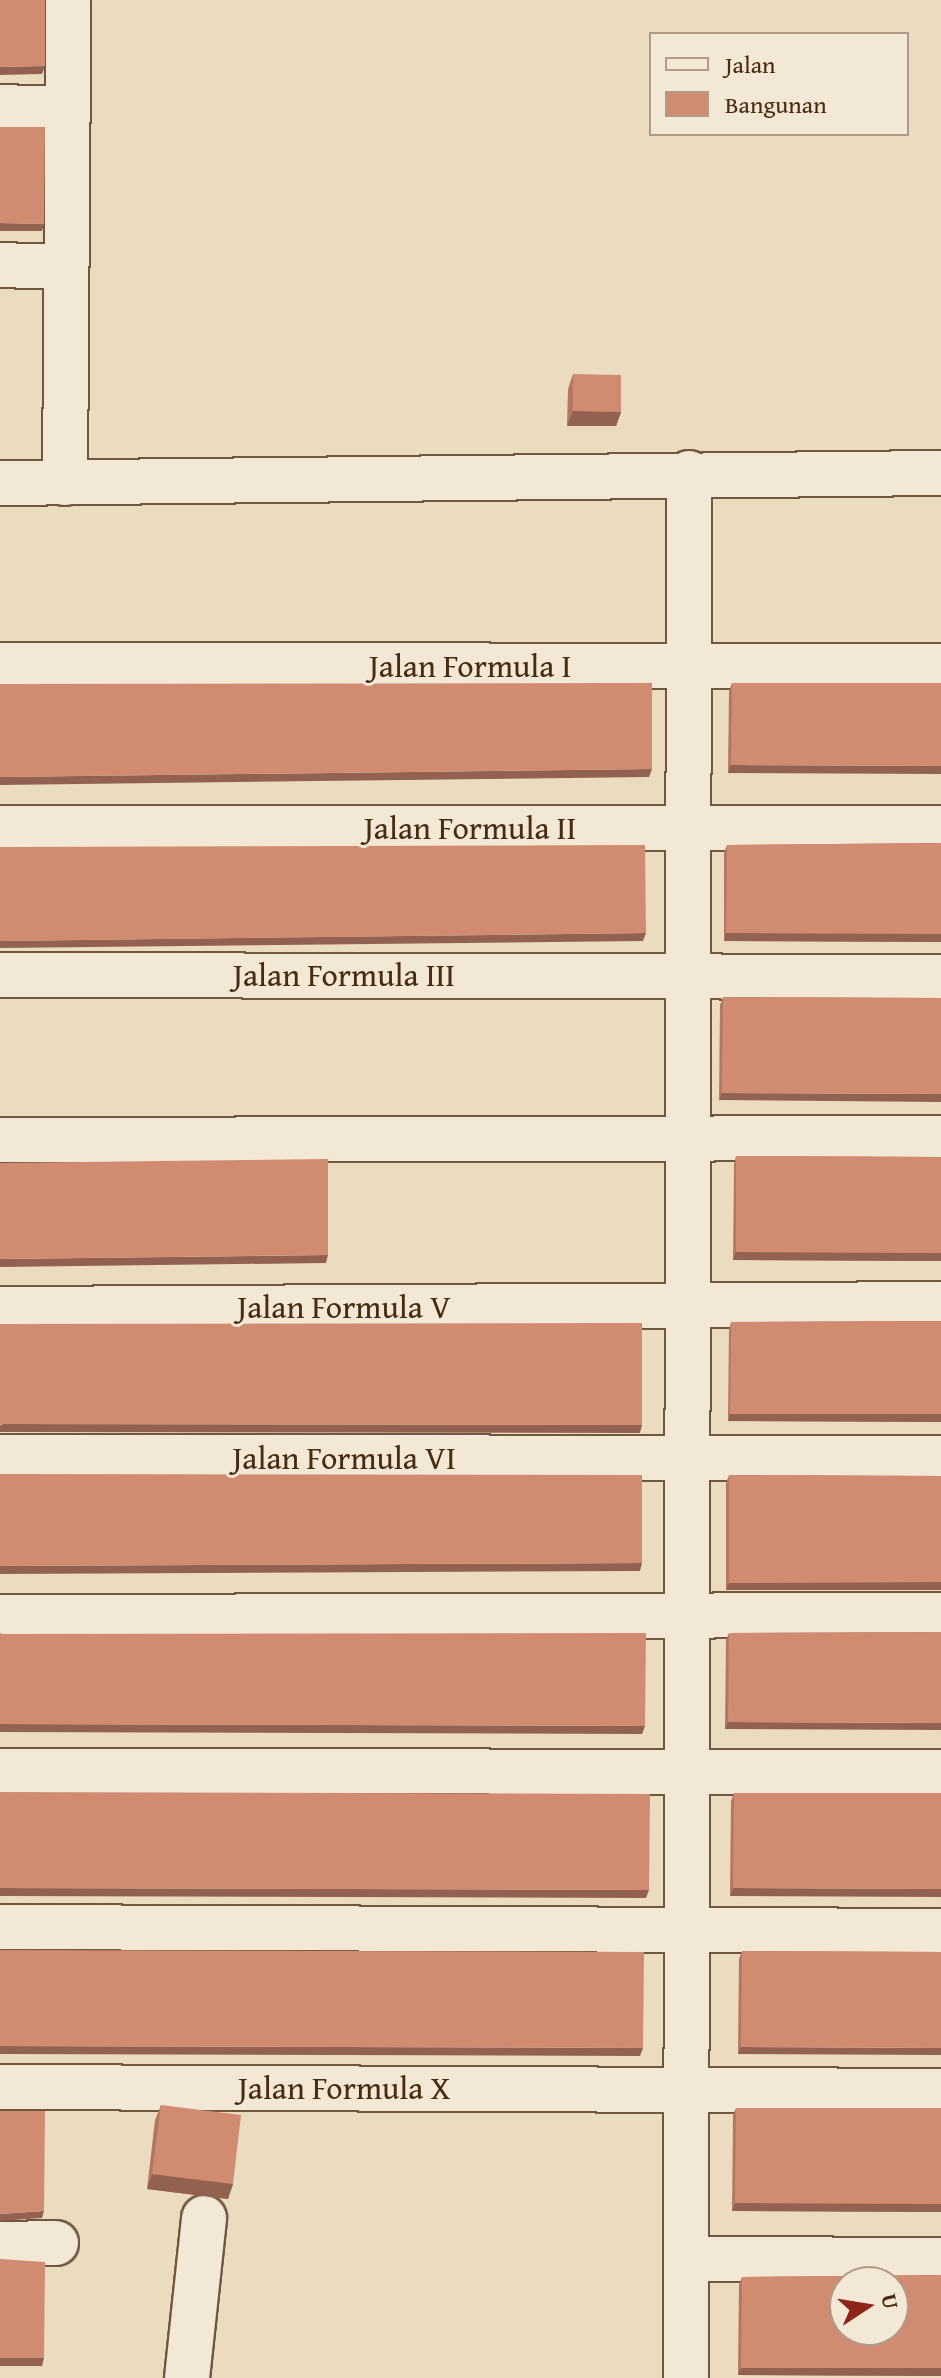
<!DOCTYPE html>
<html>
<head>
<meta charset="utf-8">
<style>
  body { margin:0 }
  #map { position:relative; width:941px; height:2378px; overflow:hidden; background:#ebdcbf; font-family:"Gentium Book Plus",serif }
  div>[style] { position:absolute }
  .roads { filter:drop-shadow(2px 0 #70573f) drop-shadow(-2px 0 #70573f) drop-shadow(0 2px #70573f) drop-shadow(0 -2px #70573f) }
  .minor>* { height:44px; margin:-22px; padding:0 22px; transform-origin:22px; border-radius:22px; background:#f2e8d5 }
  .wall>* { inset:0; background:#b37861 }
  .shaded-wall>* { inset:0; background:#92614f }
  .building>* { inset:0; background:#d08b71 }
  span { translate:-50% -50%; white-space:nowrap; text-align:center; line-height:1.15; -webkit-text-stroke:6px #f2e8d5; paint-order:stroke }
  .street-label { font-size:32px; color:#472b14 }
  .legend { position:absolute; left:649px; top:32px; width:260px; height:104px; box-sizing:border-box; background:#f2e8d5; border:2px solid #ae9c88; margin:0; padding:10px 14px; list-style:none; font-size:24px; color:#472b14 }
  .legend li { display:flex; align-items:center; gap:16px; height:40px }
  .legend b { width:40px; border:2px solid #ae9c88 }
  .north { position:absolute; left:829px; top:2266px; width:80px; height:80px; box-sizing:border-box; background:#f2e8d5; border:2px solid #ae9c88; border-radius:50%; rotate:78deg; font-size:22px; font-weight:700; line-height:32px; text-align:center; color:#472b14 }
  .north::after { content:''; display:block; margin:auto; width:28px; height:36px; background:#8f2418; clip-path:polygon(50% 0,100% 100%,50% 72%,0 100%) }
</style>
</head>
<body>
<div id="map">
  <div class="roads">
    <div class="minor">
      <div style="left:0;top:107px;width:66px;rotate:1.7deg"></div>
      <div style="left:0;top:265px;width:65px;rotate:1.8deg"></div>
      <div style="left:0;top:483px;width:941px;rotate:-0.61deg"></div>
      <div style="left:65px;top:483px;width:483px;rotate:-89.6deg"></div>
      <div style="left:0;top:665px;width:941px;rotate:0.06deg"></div>
      <div style="left:0;top:828px;width:941px"></div>
      <div style="left:0;top:975px;width:941px;rotate:0.12deg"></div>
      <div style="left:0;top:1140px;width:941px;rotate:-0.12deg"></div>
      <div style="left:0;top:1309px;width:941px;rotate:-0.3deg"></div>
      <div style="left:0;top:1457px;width:941px;rotate:0.06deg"></div>
      <div style="left:0;top:1617px;width:941px;rotate:-0.12deg"></div>
      <div style="left:0;top:1771px;width:941px;rotate:0.06deg"></div>
      <div style="left:0;top:1927px;width:941px;rotate:0.24deg"></div>
      <div style="left:0;top:2087px;width:941px;rotate:0.24deg"></div>
      <div style="left:0;top:2244px;width:56px;rotate:-1deg"></div>
      <div style="left:687px;top:2259px;width:254px;rotate:0.2deg"></div>
      <div style="left:187px;top:2378px;width:161px;rotate:-83.9deg"></div>
      <div style="left:686px;top:2378px;width:1905px;rotate:-89.91deg"></div>
    </div>
  </div>
  <div class="wall">
    <div style="clip-path:polygon(573px 374px,621px 412px,616px 426px,567px 426px,568px 389px)"></div>
    <div style="clip-path:polygon(732px 683px,941px 683px,728px 773px,729px 691px)"></div>
    <div style="clip-path:polygon(941px 843px,941px 942px,724px 941px,724px 853px,727px 845px)"></div>
    <div style="clip-path:polygon(723px 997px,941px 998px,719px 1100px,720px 1005px)"></div>
    <div style="clip-path:polygon(736px 1156px,941px 1157px,941px 1261px,733px 1260px,734px 1164px)"></div>
    <div style="clip-path:polygon(941px 1321px,941px 1422px,728px 1421px,729px 1330px,731px 1322px)"></div>
    <div style="clip-path:polygon(729px 1475px,941px 1476px,941px 1590px,726px 1590px,726px 1483px)"></div>
    <div style="clip-path:polygon(941px 1632px,725px 1729px,726px 1640px,729px 1633px)"></div>
    <div style="clip-path:polygon(734px 1793px,941px 1793px,730px 1896px,731px 1801px)"></div>
    <div style="clip-path:polygon(742px 1951px,941px 1952px,738px 2054px,739px 1959px)"></div>
    <div style="clip-path:polygon(161px 2105px,233px 2184px,228px 2199px,147px 2189px,155px 2120px)"></div>
    <div style="clip-path:polygon(736px 2108px,941px 2108px,941px 2212px,732px 2211px,733px 2115px)"></div>
    <div style="clip-path:polygon(941px 2275px,941px 2376px,738px 2375px,739px 2284px,742px 2277px)"></div>
  </div>
  <div class="shaded-wall">
    <div style="clip-path:polygon(45px 66px,42px 74px,0 75px,0 67px)"></div>
    <div style="clip-path:polygon(0 223px,44px 224px,42px 231px,0 231px)"></div>
    <div style="clip-path:polygon(573px 411px,621px 412px,616px 426px,567px 426px)"></div>
    <div style="clip-path:polygon(731px 765px,941px 766px,941px 774px,728px 773px)"></div>
    <div style="clip-path:polygon(652px 769px,649px 777px,0 785px,0 777px)"></div>
    <div style="clip-path:polygon(646px 933px,643px 941px,0 948px,0 941px)"></div>
    <div style="clip-path:polygon(726px 933px,941px 934px,941px 942px,724px 941px)"></div>
    <div style="clip-path:polygon(722px 1093px,941px 1094px,941px 1102px,719px 1100px)"></div>
    <div style="clip-path:polygon(736px 1252px,941px 1253px,941px 1261px,733px 1260px)"></div>
    <div style="clip-path:polygon(328px 1255px,326px 1263px,0 1267px,0 1259px)"></div>
    <div style="clip-path:polygon(730px 1414px,941px 1414px,941px 1422px,728px 1421px)"></div>
    <div style="clip-path:polygon(3px 1424px,642px 1425px,640px 1433px,0 1432px,0 1426px)"></div>
    <div style="clip-path:polygon(642px 1563px,640px 1571px,0 1574px,0 1566px)"></div>
    <div style="clip-path:polygon(941px 1582px,941px 1590px,726px 1590px,729px 1583px)"></div>
    <div style="clip-path:polygon(728px 1722px,941px 1723px,941px 1730px,725px 1729px)"></div>
    <div style="clip-path:polygon(0 1724px,645px 1726px,642px 1734px,0 1732px)"></div>
    <div style="clip-path:polygon(0 1888px,649px 1890px,646px 1898px,0 1896px)"></div>
    <div style="clip-path:polygon(733px 1888px,941px 1889px,941px 1897px,730px 1896px)"></div>
    <div style="clip-path:polygon(0 2046px,643px 2048px,640px 2056px,0 2054px)"></div>
    <div style="clip-path:polygon(741px 2047px,941px 2048px,941px 2055px,738px 2054px)"></div>
    <div style="clip-path:polygon(152px 2174px,233px 2184px,228px 2199px,147px 2189px)"></div>
    <div style="clip-path:polygon(735px 2203px,941px 2204px,941px 2212px,732px 2211px)"></div>
    <div style="clip-path:polygon(44px 2211px,42px 2218px,0 2221px,0 2214px)"></div>
    <div style="clip-path:polygon(0 2358px,44px 2358px,42px 2366px,0 2366px)"></div>
    <div style="clip-path:polygon(741px 2368px,941px 2368px,941px 2376px,738px 2375px)"></div>
  </div>
  <div class="building">
    <div style="clip-path:polygon(0 0,45px 0,45px 66px,0 67px)"></div>
    <div style="clip-path:polygon(0 127px,45px 127px,44px 224px,0 223px)"></div>
    <div style="clip-path:polygon(573px 374px,621px 375px,621px 412px,573px 411px)"></div>
    <div style="clip-path:polygon(652px 683px,652px 769px,0 777px,0 684px)"></div>
    <div style="clip-path:polygon(732px 683px,941px 683px,941px 766px,731px 765px)"></div>
    <div style="clip-path:polygon(941px 843px,941px 934px,726px 933px,727px 845px)"></div>
    <div style="clip-path:polygon(645px 845px,646px 933px,0 941px,0 847px)"></div>
    <div style="clip-path:polygon(723px 997px,941px 998px,941px 1094px,722px 1093px)"></div>
    <div style="clip-path:polygon(736px 1156px,941px 1157px,941px 1253px,736px 1252px)"></div>
    <div style="clip-path:polygon(328px 1159px,328px 1255px,0 1259px,0 1163px)"></div>
    <div style="clip-path:polygon(941px 1321px,941px 1414px,730px 1414px,731px 1322px)"></div>
    <div style="clip-path:polygon(642px 1323px,642px 1425px,3px 1424px,0 1426px,0 1324px)"></div>
    <div style="clip-path:polygon(0 1474px,642px 1475px,642px 1563px,0 1566px)"></div>
    <div style="clip-path:polygon(729px 1475px,941px 1476px,941px 1582px,729px 1583px)"></div>
    <div style="clip-path:polygon(941px 1632px,941px 1723px,728px 1722px,729px 1633px)"></div>
    <div style="clip-path:polygon(0 1633px,3px 1634px,646px 1633px,645px 1726px,0 1724px)"></div>
    <div style="clip-path:polygon(0 1792px,650px 1794px,649px 1890px,0 1888px)"></div>
    <div style="clip-path:polygon(734px 1793px,941px 1793px,941px 1889px,733px 1888px)"></div>
    <div style="clip-path:polygon(0 1950px,644px 1952px,643px 2048px,0 2046px)"></div>
    <div style="clip-path:polygon(742px 1951px,941px 1952px,941px 2048px,741px 2047px)"></div>
    <div style="clip-path:polygon(161px 2105px,241px 2115px,233px 2184px,152px 2174px)"></div>
    <div style="clip-path:polygon(736px 2108px,941px 2108px,941px 2204px,735px 2203px)"></div>
    <div style="clip-path:polygon(0 2111px,45px 2111px,44px 2211px,0 2214px)"></div>
    <div style="clip-path:polygon(0 2259px,45px 2262px,44px 2358px,0 2358px)"></div>
    <div style="clip-path:polygon(evenodd,941px 2275px,941px 2368px,741px 2368px,742px 2277px,941px 2275px,845px 2282px,893px 2282px,893px 2330px,845px 2330px,845px 2282px)"></div>
  </div>
  <div class="street-label">
    <span style="left:470px;top:666px">Jalan Formula I</span>
    <span style="left:470px;top:828px">Jalan Formula II</span>
    <span style="left:344px;top:975px">Jalan Formula III</span>
    <span style="left:344px;top:1307px">Jalan Formula V</span>
    <span style="left:344px;top:1458px">Jalan Formula VI</span>
    <span style="left:344px;top:2088px">Jalan Formula X</span>
  </div>
  <ul class="legend">
  <li><b style="height:10px;background:#f2e8d5"></b>Jalan</li>
  <li><b style="height:22px;background:#d08b71"></b>Bangunan</li>
  </ul>
  <div class="north">U</div>
</div>
</body>
</html>
